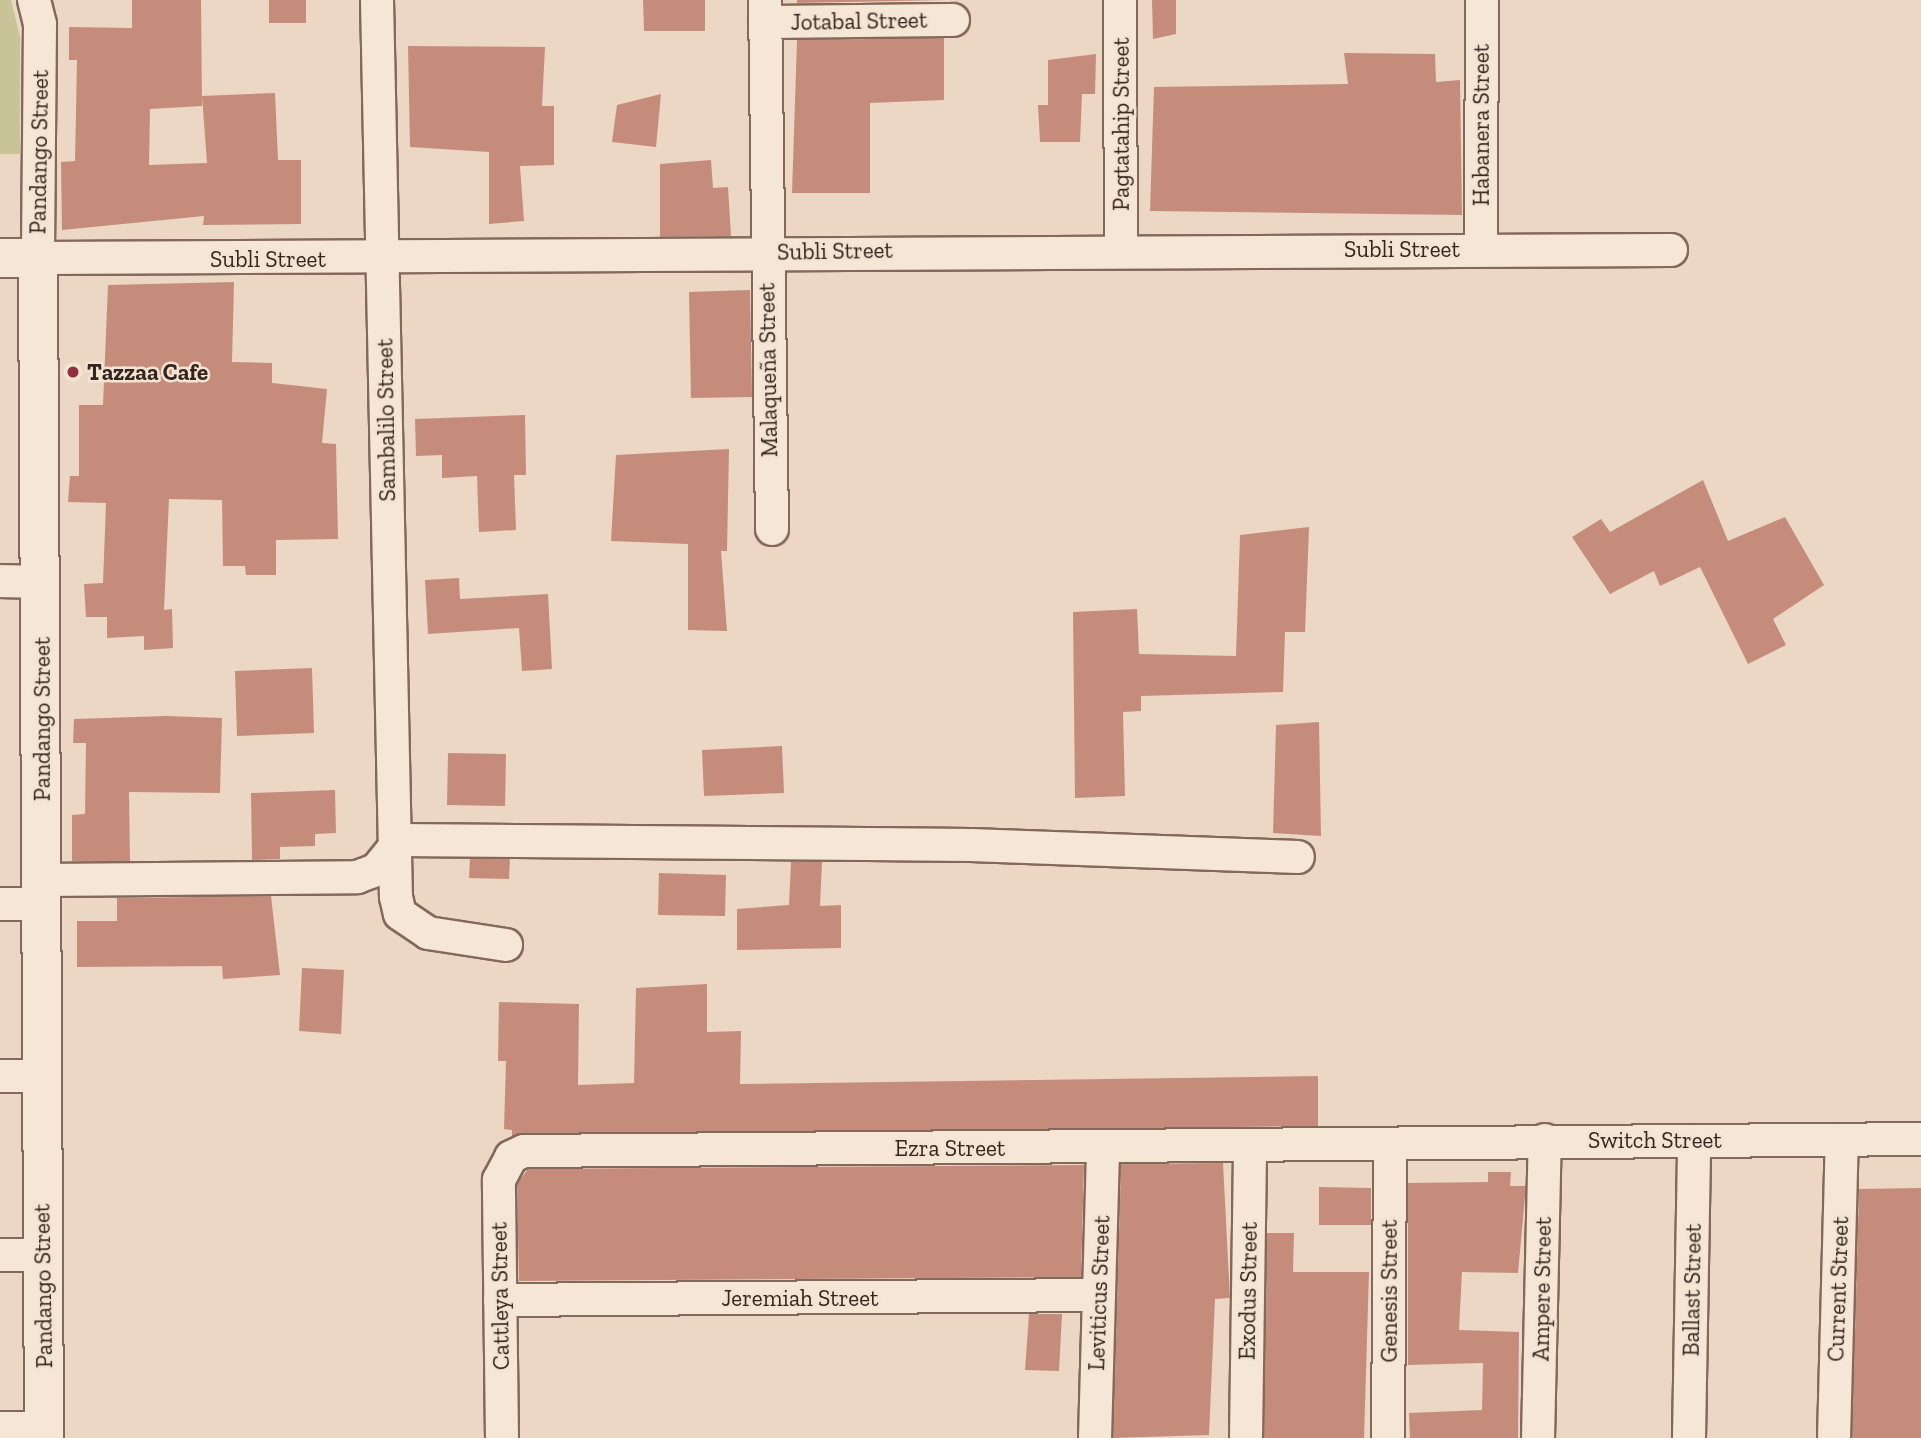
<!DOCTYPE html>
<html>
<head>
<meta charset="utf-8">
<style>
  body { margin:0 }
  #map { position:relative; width:1921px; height:1438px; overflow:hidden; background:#ebd7c3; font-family:"Zilla Slab",serif }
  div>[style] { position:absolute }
  .green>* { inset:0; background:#c8c498 }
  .building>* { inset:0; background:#c68c7b }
  .roads { filter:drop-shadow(2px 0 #83695b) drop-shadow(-2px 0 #83695b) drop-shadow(0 2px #83695b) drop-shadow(0 -2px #83695b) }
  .minor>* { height:32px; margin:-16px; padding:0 16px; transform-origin:16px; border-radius:16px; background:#f6e6d5 }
  .tertiary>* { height:38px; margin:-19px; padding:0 19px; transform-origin:19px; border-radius:19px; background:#f6e6d5 }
  .dots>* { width:19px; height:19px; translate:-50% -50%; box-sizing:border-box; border:4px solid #f3e3d2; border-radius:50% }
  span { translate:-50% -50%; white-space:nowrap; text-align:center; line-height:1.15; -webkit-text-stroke:5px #f3e3d2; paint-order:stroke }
  .street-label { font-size:23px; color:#34251e }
  .poi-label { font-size:23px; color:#34251e; font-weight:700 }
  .left { translate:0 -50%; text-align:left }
</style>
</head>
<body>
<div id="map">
  <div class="green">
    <div style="clip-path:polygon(0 0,11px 0,20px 37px,20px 154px,0 154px)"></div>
  </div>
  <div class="building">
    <div style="clip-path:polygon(132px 0,201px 0,202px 106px,150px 109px,149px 165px,207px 163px,202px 96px,275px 93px,278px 160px,301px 160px,301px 224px,203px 225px,204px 216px,62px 230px,61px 162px,75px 161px,77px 60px,69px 60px,69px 27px,132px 28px)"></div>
    <div style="clip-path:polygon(269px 0,306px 0,306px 23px,269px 23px)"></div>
    <div style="clip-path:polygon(643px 0,705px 0,705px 31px,644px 31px)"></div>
    <div style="clip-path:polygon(797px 0,945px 0,797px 3px)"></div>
    <div style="clip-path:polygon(1152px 0,1176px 0,1176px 34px,1153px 39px)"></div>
    <div style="clip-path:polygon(944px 38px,944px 100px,870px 103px,870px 193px,792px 193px,797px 40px)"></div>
    <div style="clip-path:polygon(408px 46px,545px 47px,542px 106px,554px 106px,554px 165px,520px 166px,524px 221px,489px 224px,489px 152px,410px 147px)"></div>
    <div style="clip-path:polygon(1344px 53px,1435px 54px,1436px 82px,1460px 80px,1462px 215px,1150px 211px,1154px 87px,1348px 84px)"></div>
    <div style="clip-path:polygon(1096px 54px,1095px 94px,1082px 94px,1080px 142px,1040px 142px,1038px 105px,1048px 105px,1048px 60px)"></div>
    <div style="clip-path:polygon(661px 94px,656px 147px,612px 142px,617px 105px)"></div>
    <div style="clip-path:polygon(711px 160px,713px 188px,728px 187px,731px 236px,660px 237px,660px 164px)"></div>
    <div style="clip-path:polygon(234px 282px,232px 362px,272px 363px,272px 383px,327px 389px,322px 443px,336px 444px,338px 539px,276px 540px,276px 575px,246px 575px,245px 566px,223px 566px,222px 500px,169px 499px,164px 610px,172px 609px,173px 648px,144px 650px,144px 636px,107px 638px,107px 617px,86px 617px,84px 584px,103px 583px,106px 503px,68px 502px,70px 476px,79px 476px,79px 405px,103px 405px,108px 285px)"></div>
    <div style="clip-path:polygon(750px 290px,752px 397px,691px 398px,689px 292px)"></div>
    <div style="clip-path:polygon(525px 415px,526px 475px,514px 475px,516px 530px,479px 532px,477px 476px,442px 478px,442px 455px,416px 456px,415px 419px)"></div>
    <div style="clip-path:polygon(729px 449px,727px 551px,721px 551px,727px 631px,688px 630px,688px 544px,611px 541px,616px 455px)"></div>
    <div style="clip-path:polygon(1703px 480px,1728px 541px,1785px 517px,1824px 585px,1773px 619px,1786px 645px,1748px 664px,1700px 567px,1660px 586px,1654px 571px,1610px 594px,1572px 537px,1601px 519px,1610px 532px)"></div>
    <div style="clip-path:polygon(1309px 527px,1305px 632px,1285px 632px,1283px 692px,1141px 696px,1141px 711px,1123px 712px,1125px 796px,1075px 798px,1073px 612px,1137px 609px,1139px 654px,1236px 656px,1240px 535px)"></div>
    <div style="clip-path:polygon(459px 578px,460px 599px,548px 594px,552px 669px,522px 671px,519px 628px,428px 634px,425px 580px)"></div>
    <div style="clip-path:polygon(312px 668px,314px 733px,237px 736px,235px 671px)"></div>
    <div style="clip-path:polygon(166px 716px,222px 718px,220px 793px,129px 792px,130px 861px,72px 861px,72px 815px,85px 814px,86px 743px,73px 743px,74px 719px)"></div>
    <div style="clip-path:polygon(1319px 722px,1321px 836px,1273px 833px,1276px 725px)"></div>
    <div style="clip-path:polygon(782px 746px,784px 793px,704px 796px,702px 750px)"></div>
    <div style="clip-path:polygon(448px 753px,506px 754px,505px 806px,447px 805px)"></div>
    <div style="clip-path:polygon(335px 790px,336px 833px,315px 834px,315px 846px,280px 847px,280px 859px,252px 860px,251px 793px)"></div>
    <div style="clip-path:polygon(470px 859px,510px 859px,509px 879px,469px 878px)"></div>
    <div style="clip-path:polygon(791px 862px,822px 862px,820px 906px,841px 905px,841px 948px,737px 950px,737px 909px,789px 905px)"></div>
    <div style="clip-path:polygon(659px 873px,726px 875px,725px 916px,658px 915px)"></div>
    <div style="clip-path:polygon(271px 896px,280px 975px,223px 979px,222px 966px,77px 967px,77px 921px,117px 921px,117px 898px)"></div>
    <div style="clip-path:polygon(302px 968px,344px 970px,341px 1034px,299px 1031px)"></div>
    <div style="clip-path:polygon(707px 984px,707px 1032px,741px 1031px,740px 1084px,1318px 1076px,1318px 1126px,512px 1136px,512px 1130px,504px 1129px,506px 1061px,498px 1061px,499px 1002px,579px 1004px,578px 1085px,634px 1083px,636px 988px)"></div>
    <div style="clip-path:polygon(1223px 1163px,1230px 1298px,1215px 1299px,1209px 1435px,1113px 1438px,1121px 1164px)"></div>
    <div style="clip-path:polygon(1084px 1165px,1081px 1277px,519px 1281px,517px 1184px,528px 1169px)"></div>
    <div style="clip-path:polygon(1488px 1172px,1511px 1172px,1510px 1186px,1526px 1186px,1518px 1273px,1462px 1272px,1459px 1330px,1519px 1332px,1518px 1438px,1410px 1438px,1409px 1413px,1482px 1410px,1483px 1363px,1408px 1365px,1408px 1183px,1488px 1182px)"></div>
    <div style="clip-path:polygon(1319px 1187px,1371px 1188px,1371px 1225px,1319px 1225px)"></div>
    <div style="clip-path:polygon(1921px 1188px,1921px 1438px,1852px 1438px,1859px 1189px)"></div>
    <div style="clip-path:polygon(1267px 1233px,1294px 1233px,1293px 1272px,1369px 1272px,1364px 1438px,1264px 1438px)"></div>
    <div style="clip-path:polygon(1029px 1314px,1062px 1314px,1059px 1371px,1025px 1370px)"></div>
  </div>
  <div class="roads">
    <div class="minor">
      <div style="left:34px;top:0;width:25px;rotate:76deg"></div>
      <div style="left:40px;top:24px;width:234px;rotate:90.5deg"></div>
      <div style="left:38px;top:258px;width:1633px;rotate:-0.28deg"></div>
      <div style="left:377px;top:0;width:897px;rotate:88.79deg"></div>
      <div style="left:396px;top:897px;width:17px;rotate:77deg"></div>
      <div style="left:400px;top:914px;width:34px;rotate:34deg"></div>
      <div style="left:428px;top:933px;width:79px;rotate:8.7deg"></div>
      <div style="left:765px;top:0;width:529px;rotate:89.24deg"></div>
      <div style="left:1120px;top:0;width:248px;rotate:89.8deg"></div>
      <div style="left:765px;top:22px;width:188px;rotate:-0.6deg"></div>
      <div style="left:1481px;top:249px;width:249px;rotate:-89.8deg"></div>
      <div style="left:0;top:581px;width:40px;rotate:1.4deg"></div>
      <div style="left:400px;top:840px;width:571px;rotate:0.5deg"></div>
      <div style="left:971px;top:845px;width:327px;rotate:2.1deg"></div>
      <div style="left:43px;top:880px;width:314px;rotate:-0.5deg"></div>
      <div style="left:357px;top:877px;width:20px;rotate:-20deg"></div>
      <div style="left:376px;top:870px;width:38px;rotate:-51deg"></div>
      <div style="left:0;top:904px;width:42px"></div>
      <div style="left:0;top:1076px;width:43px"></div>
      <div style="left:0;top:1255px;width:42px"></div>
      <div style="left:500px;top:1300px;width:599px;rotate:-0.48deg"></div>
      <div style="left:0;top:1428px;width:44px"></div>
      <div style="left:502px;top:1438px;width:258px;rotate:-90.7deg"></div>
      <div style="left:499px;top:1180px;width:26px;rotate:-62deg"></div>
      <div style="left:511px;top:1157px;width:14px;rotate:-25deg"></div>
      <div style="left:524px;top:1151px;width:1397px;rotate:-0.49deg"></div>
      <div style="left:1095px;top:1438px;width:291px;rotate:-88.4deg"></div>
      <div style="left:1246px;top:1438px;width:293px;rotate:-89.2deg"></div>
      <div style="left:1388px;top:1438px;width:293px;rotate:-89.6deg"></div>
      <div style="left:1538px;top:1438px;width:298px;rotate:-88.7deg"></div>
      <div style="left:1689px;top:1438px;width:297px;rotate:-89deg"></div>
      <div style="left:1834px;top:1438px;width:298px;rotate:-88.5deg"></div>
    </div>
    <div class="tertiary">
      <div style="left:0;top:258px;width:38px"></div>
      <div style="left:38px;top:258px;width:1180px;rotate:89.71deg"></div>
    </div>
  </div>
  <div class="dots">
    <div style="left:73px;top:372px;background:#8e2f42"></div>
  </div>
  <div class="street-label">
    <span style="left:859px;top:21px;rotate:-1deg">Jotabal Street</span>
    <span style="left:1121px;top:124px;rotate:-90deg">Pagtatahip Street</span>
    <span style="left:1481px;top:125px;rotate:-90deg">Habanera Street</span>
    <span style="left:39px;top:152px;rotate:-89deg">Pandango Street</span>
    <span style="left:1402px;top:249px">Subli Street</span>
    <span style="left:835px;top:251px;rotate:-1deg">Subli Street</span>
    <span style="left:268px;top:259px">Subli Street</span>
    <span style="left:768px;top:370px;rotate:-91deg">Malaqueña Street</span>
    <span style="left:386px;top:420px;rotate:-91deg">Sambalilo Street</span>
    <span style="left:42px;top:719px;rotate:-90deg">Pandango Street</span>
    <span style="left:1655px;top:1140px">Switch Street</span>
    <span style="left:950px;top:1148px">Ezra Street</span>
    <span style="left:43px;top:1286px;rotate:-91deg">Pandango Street</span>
    <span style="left:1542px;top:1289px;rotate:-89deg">Ampere Street</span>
    <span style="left:1838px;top:1289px;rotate:-88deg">Current Street</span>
    <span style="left:1692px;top:1290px;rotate:-89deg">Ballast Street</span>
    <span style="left:1248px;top:1291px;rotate:-89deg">Exodus Street</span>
    <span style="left:1389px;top:1291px;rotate:-90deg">Genesis Street</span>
    <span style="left:1099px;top:1293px;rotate:-88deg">Leviticus Street</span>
    <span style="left:500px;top:1296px;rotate:-91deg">Cattleya Street</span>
    <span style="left:800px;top:1298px">Jeremiah Street</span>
  </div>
  <div class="poi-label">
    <span class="left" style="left:87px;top:372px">Tazzaa Cafe</span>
  </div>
</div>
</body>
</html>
